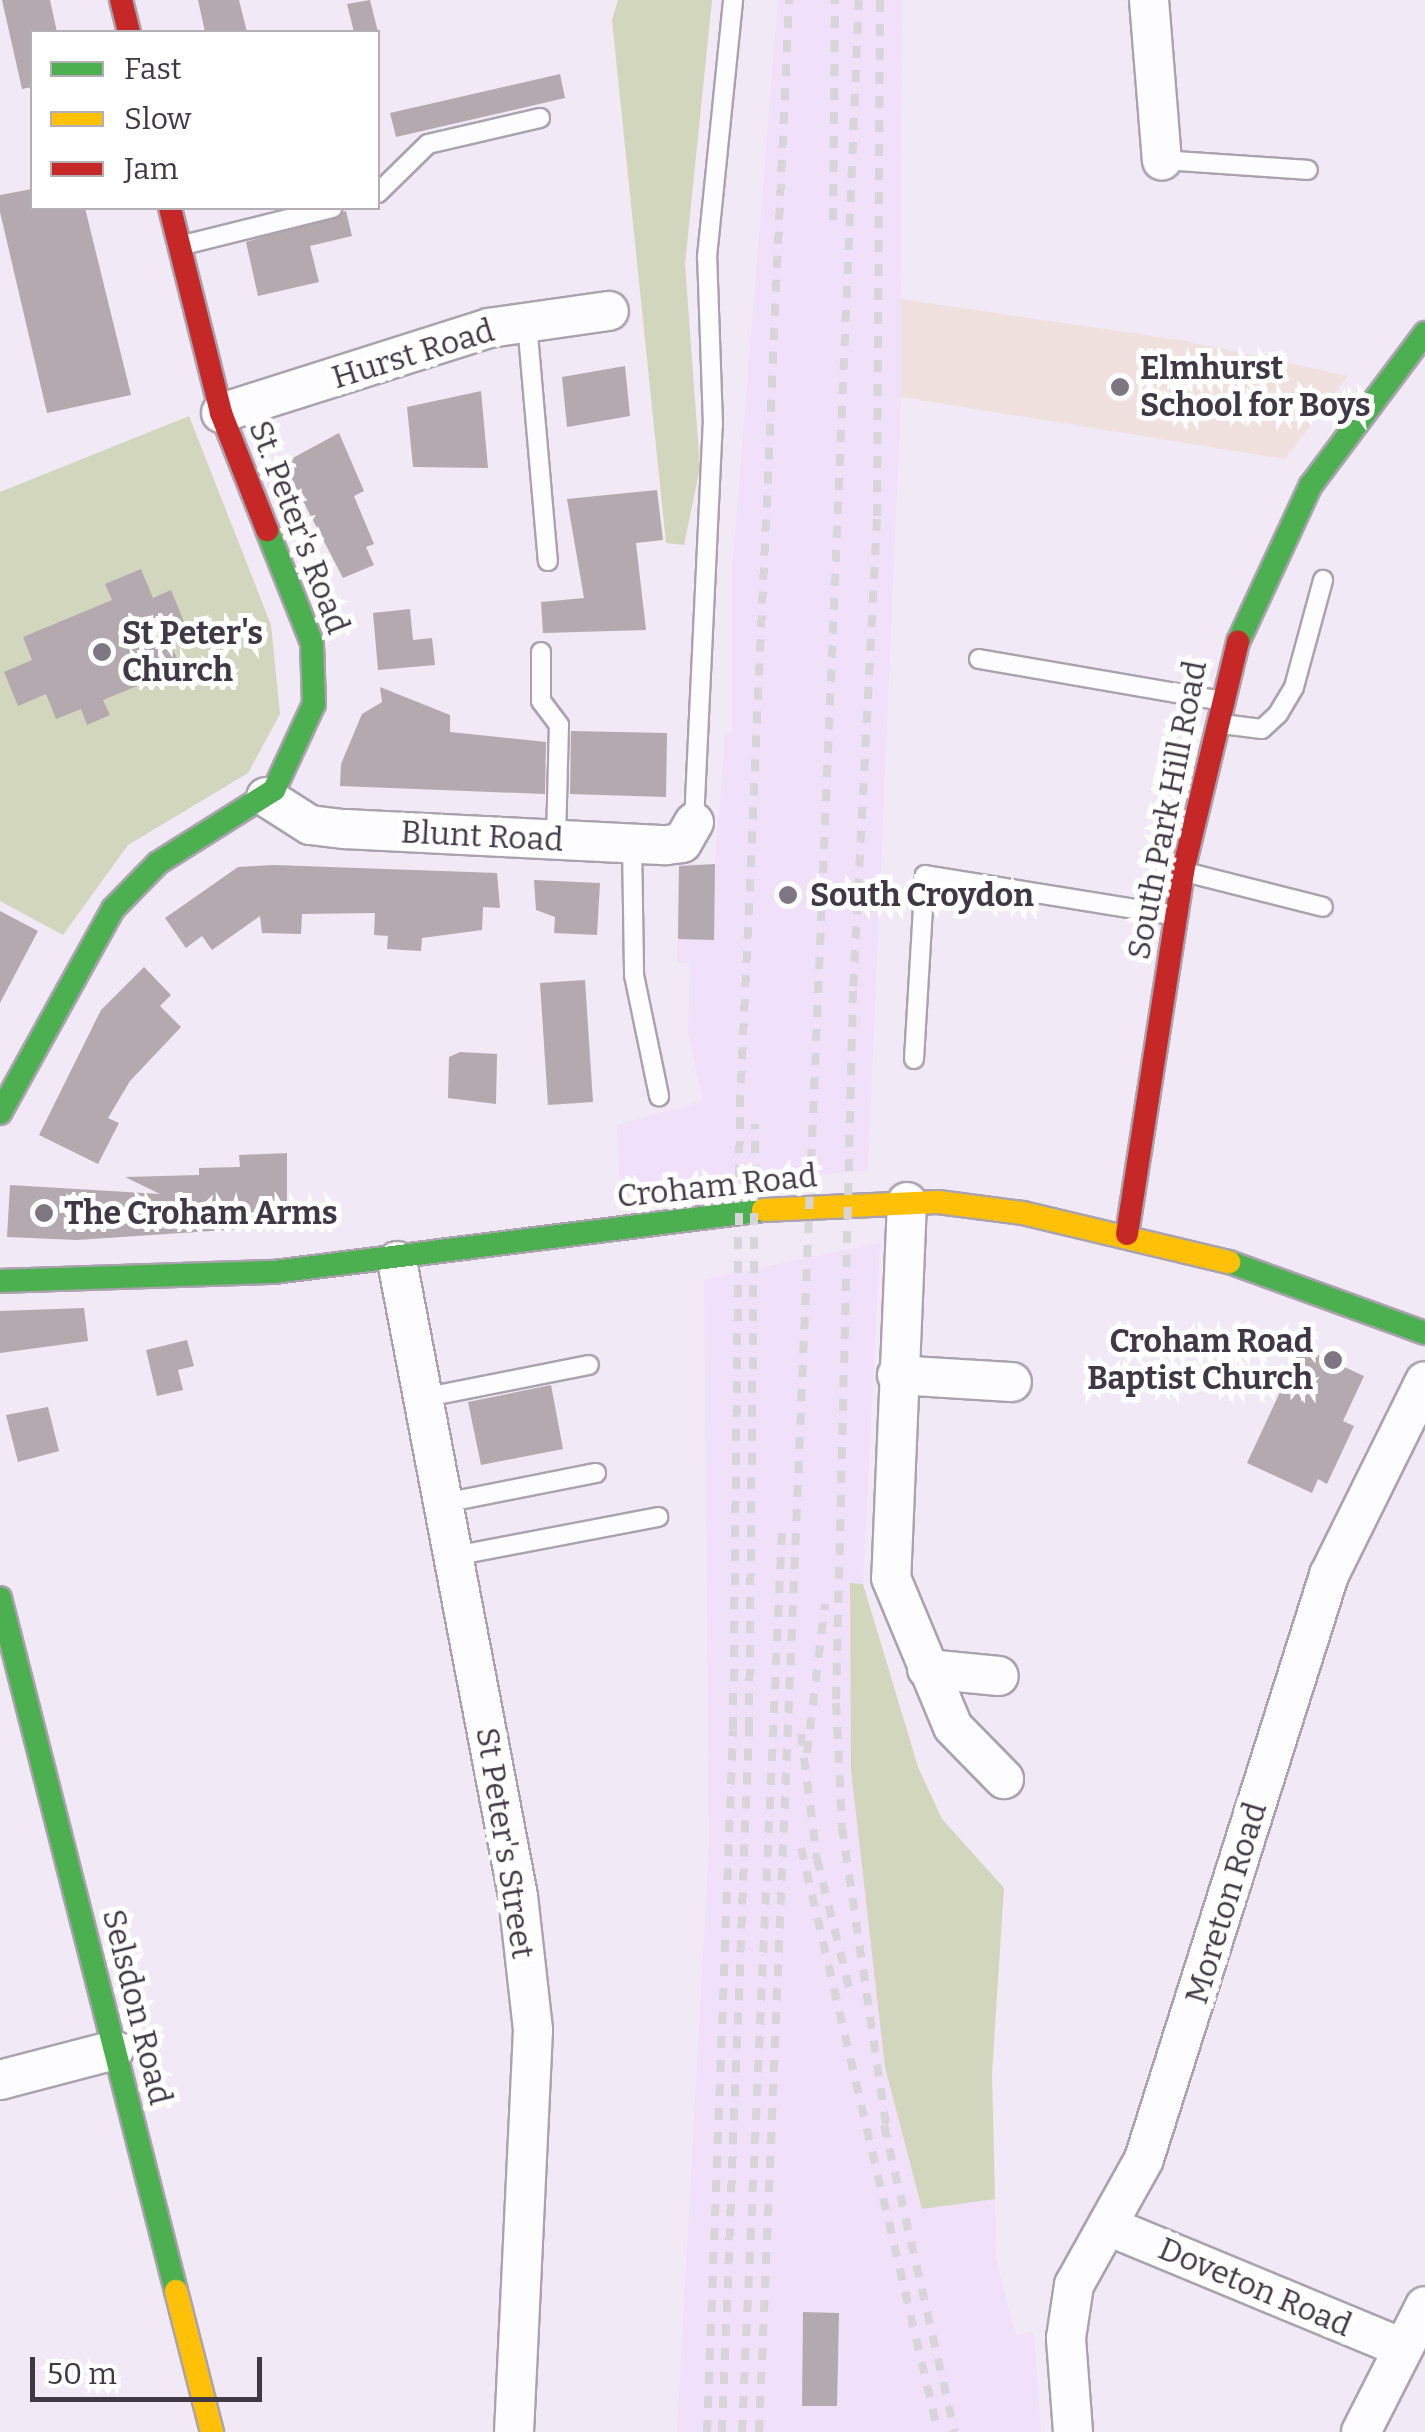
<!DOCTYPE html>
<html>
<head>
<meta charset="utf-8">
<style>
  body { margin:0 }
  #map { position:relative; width:1425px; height:2432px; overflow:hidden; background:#f1e9f5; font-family:Bitter,serif }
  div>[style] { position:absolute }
  .built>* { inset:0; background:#f1e0f9 }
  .education>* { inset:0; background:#f0e1df }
  .green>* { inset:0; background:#d2d6bd }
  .building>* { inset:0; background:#b4a9ae }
  .roads { filter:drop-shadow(2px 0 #aaa3ae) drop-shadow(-2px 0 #aaa3ae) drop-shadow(0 2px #aaa3ae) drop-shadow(0 -2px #aaa3ae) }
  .lane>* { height:18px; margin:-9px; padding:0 9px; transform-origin:9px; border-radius:9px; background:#fdfcfe }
  .street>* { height:38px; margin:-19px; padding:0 19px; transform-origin:19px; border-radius:19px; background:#fdfcfe }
  .fast>* { height:22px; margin:-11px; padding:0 11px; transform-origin:11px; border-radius:11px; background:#4caf50 }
  .slow>* { height:22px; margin:-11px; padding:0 11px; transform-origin:11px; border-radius:11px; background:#ffc107 }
  .jam>* { height:22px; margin:-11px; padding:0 11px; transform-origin:11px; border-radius:11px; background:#c62828 }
  .rail>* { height:8px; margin-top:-4px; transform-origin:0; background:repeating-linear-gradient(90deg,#d7d5d8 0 12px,transparent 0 24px) }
  .dots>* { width:28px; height:28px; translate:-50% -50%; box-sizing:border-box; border:5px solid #fff; border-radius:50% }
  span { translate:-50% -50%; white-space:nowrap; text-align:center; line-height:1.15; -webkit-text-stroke:10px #fff; paint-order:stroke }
  .street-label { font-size:32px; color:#403844 }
  .poi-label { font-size:32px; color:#403844; font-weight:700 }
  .left { translate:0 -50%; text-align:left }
  .right { translate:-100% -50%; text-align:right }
  .legend { position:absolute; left:30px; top:30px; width:350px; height:180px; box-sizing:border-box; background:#fff; border:2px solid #b3afb4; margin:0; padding:12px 18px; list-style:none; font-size:30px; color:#403844 }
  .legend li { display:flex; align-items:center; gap:20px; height:50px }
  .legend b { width:50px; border:2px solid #b3afb4 }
  .scale { position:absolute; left:30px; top:2357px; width:232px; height:45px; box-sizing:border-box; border:5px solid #403844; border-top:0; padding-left:12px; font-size:30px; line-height:35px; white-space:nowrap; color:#403844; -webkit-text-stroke:8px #fff; paint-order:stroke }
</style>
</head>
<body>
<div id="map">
  <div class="built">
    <div style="clip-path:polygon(778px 0,902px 0,901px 397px,868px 1170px,620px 1197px,617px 1125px,703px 1101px,688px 1032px,690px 963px,677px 962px,679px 864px,715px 864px,725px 735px,732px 733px,732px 572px)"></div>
    <div style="clip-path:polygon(880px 1243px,863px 1584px,918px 1767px,922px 2209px,995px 2199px,996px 2259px,1015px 2335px,1034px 2332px,1041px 2432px,677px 2432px,709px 1845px,704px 1279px)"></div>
  </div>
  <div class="education">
    <div style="clip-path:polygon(901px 299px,1186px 341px,1348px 376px,1285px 459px,901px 397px)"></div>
  </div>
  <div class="green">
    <div style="clip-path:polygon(618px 0,712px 0,685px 264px,700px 468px,684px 545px,666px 543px,612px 20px)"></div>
    <div style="clip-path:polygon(189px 416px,271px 625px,280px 714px,248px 773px,128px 845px,63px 935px,0 901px,0 492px)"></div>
    <div style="clip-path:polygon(850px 1583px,863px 1584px,918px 1767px,942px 1819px,1004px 1888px,992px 2073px,995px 2199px,922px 2209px,885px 2067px,851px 1770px)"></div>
  </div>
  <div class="building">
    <div style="clip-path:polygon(2px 0,50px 0,57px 32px,32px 32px,32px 87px,22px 89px)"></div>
    <div style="clip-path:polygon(198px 0,239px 0,247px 32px,205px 32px)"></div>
    <div style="clip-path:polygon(370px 0,378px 32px,354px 32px,347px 4px)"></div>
    <div style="clip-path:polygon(560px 74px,565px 98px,396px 137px,390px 113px)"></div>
    <div style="clip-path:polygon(32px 189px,32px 208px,85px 208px,131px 395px,47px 413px,0 212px,0 195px)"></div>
    <div style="clip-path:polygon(346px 211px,352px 236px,310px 246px,319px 282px,258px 296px,246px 242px)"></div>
    <div style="clip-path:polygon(625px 366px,630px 416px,567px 427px,562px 377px)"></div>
    <div style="clip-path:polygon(481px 391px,488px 468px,413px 467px,407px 407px)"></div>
    <div style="clip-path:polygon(339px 433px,364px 491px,354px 496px,374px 544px,366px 547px,374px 565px,343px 578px,304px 503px,293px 499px,289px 460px)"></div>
    <div style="clip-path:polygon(657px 490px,663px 540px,636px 543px,646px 630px,543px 633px,541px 602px,584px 598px,567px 499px)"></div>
    <div style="clip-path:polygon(141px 569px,153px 598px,171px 590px,190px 637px,171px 645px,181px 668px,103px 700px,110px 715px,87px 725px,81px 709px,56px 719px,46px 694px,18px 706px,4px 672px,32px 660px,23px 637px,112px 600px,105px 584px)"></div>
    <div style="clip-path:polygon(410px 609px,413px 640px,432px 638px,435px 665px,378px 670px,373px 613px)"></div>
    <div style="clip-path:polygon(380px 687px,450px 715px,450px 732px,546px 742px,545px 794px,340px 786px,341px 764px,362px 714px,382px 702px)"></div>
    <div style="clip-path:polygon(571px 731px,667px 733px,666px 797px,570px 794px)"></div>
    <div style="clip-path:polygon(715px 864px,714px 940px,678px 939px,679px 866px)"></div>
    <div style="clip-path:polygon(274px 865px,497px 873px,500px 908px,483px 907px,482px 930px,422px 938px,421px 951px,387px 949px,388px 936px,374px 935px,375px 913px,302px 914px,301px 934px,262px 933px,260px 916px,212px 950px,202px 936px,186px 948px,165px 918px,238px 867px)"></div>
    <div style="clip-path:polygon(534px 880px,600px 883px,597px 935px,554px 933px,555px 917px,536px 910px)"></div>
    <div style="clip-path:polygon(0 911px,38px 931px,0 1003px)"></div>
    <div style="clip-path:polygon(144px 967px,171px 995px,160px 1006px,181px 1027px,130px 1081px,108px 1118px,119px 1123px,98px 1164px,39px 1135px,101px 1010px)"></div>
    <div style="clip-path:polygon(585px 980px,593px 1102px,548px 1105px,540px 983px)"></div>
    <div style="clip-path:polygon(460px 1052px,497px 1054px,496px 1104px,448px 1098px,449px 1057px)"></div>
    <div style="clip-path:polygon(287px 1153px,287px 1226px,77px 1240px,7px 1237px,10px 1185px,160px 1194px,125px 1177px,199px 1175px,199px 1168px,240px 1167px,239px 1155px)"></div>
    <div style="clip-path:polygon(84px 1308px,88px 1341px,0 1353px,0 1311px)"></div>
    <div style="clip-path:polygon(187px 1340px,194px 1366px,178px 1370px,183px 1390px,157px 1396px,146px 1350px)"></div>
    <div style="clip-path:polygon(1301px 1347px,1364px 1376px,1343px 1421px,1354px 1426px,1327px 1484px,1318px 1479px,1312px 1493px,1247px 1463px)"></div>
    <div style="clip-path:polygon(551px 1385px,563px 1449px,481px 1465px,468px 1402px)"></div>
    <div style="clip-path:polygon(48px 1407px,59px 1451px,18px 1462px,6px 1415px)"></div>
    <div style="clip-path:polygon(803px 2312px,839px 2313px,837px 2406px,802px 2406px)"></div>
  </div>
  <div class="roads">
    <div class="lane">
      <div style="left:1162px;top:160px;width:146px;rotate:3.9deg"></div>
      <div style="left:378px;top:193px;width:70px;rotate:-44.4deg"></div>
      <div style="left:428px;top:144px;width:115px;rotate:-13.1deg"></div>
      <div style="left:183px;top:245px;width:154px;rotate:-13.9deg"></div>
      <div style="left:527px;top:323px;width:239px;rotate:85deg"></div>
      <div style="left:541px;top:652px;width:49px;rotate:90deg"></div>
      <div style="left:541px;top:701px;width:30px;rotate:53deg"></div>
      <div style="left:559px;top:725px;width:114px;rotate:91.5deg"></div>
      <div style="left:979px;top:659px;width:242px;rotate:9.8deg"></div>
      <div style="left:1222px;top:724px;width:40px;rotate:7.1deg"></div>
      <div style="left:1262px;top:729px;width:22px;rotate:-43deg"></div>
      <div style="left:1278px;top:714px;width:31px;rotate:-59deg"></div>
      <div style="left:1294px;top:687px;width:111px;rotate:-74.8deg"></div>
      <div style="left:694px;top:822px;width:397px;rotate:-87.3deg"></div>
      <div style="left:713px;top:425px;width:168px;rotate:-92deg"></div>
      <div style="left:707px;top:257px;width:258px;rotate:-84.2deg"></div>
      <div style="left:632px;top:843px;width:132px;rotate:89.1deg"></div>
      <div style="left:634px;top:975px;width:124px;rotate:78.3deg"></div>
      <div style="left:1189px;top:873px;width:138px;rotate:14.2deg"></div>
      <div style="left:914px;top:1059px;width:184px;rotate:-86.6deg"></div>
      <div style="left:925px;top:875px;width:249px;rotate:9.2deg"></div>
      <div style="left:422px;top:1398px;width:170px;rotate:-11.2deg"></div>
      <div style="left:444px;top:1503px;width:155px;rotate:-11.2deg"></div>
      <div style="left:454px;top:1556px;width:208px;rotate:-10.8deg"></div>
    </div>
    <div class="street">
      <div style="left:1149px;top:0;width:161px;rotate:85.4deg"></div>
      <div style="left:221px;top:413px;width:281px;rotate:-17.6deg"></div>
      <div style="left:489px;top:328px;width:121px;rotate:-8.1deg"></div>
      <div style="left:266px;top:797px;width:52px;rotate:32.5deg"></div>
      <div style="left:310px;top:825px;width:35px;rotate:7deg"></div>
      <div style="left:345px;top:829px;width:321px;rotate:2.9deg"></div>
      <div style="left:666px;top:845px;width:16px;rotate:-7deg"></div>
      <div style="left:682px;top:843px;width:24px;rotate:-60deg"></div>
      <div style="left:907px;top:1202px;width:376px;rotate:92.4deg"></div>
      <div style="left:891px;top:1578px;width:161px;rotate:67.4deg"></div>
      <div style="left:953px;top:1727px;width:73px;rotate:45.6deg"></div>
      <div style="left:397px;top:1261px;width:646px;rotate:79.21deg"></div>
      <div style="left:518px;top:1896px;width:135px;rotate:83.6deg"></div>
      <div style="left:533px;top:2030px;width:402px;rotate:92.7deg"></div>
      <div style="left:897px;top:1375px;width:115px;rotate:3.5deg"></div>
      <div style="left:927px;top:1669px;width:72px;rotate:5.6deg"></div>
      <div style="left:0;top:2080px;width:118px;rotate:-14.7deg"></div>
      <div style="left:1108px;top:2226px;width:318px;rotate:22.5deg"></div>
      <div style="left:1073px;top:2432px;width:94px;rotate:-94.3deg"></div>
      <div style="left:1066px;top:2338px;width:54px;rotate:-81.4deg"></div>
      <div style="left:1074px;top:2285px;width:144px;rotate:-60.9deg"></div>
      <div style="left:1144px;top:2159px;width:613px;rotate:-72.42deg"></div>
      <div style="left:1329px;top:1575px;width:216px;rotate:-63.7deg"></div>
      <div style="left:1361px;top:2432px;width:141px;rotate:-63.1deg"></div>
    </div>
    <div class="fast">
      <div style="left:1238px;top:642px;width:173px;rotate:-65.1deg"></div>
      <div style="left:1311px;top:485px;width:190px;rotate:-53.1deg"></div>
      <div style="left:0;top:1113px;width:233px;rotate:-61deg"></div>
      <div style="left:113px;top:909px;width:64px;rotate:-45.6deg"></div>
      <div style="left:158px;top:863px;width:137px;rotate:-32.2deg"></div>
      <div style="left:274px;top:790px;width:95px;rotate:-65.1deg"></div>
      <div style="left:314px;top:704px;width:61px;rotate:-91.9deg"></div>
      <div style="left:312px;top:643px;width:122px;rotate:-111.7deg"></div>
      <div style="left:1229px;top:1262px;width:208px;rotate:19.9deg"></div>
      <div style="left:0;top:1281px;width:274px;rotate:-1.9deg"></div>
      <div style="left:274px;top:1272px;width:493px;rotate:-7.2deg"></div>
      <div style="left:0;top:1598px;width:715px;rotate:75.75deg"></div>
    </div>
    <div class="slow">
      <div style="left:763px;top:1210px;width:175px;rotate:-2.6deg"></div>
      <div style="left:938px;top:1202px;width:86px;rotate:7.4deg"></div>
      <div style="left:1023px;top:1213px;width:212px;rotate:13.4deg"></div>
      <div style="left:176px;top:2291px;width:146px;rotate:75.7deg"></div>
    </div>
    <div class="jam">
      <div style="left:121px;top:0;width:33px;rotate:76deg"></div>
      <div style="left:170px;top:208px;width:211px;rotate:76deg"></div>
      <div style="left:221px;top:413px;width:126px;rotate:68.5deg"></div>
      <div style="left:1127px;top:1234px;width:367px;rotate:-81.2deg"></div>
      <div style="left:1183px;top:871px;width:236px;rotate:-76.5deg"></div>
    </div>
  </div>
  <div class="rail">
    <div style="left:880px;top:0;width:519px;rotate:90.33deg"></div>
    <div style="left:877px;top:519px;width:473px;rotate:92.9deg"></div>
    <div style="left:853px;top:991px;width:712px;rotate:91.37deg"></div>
    <div style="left:836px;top:1703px;width:124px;rotate:87.2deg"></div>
    <div style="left:842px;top:1827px;width:314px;rotate:81.6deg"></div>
    <div style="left:833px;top:220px;width:220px;rotate:-89.5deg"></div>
    <div style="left:801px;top:1734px;width:126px;rotate:82.7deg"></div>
    <div style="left:817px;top:1859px;width:144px;rotate:76deg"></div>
    <div style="left:807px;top:1753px;width:150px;rotate:-83.1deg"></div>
    <div style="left:801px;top:1848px;width:600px;rotate:76.8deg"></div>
    <div style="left:884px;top:2125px;width:315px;rotate:77deg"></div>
    <div style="left:707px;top:2432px;width:703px;rotate:-87.88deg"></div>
    <div style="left:733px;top:1729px;width:622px;rotate:-89.36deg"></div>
    <div style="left:740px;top:1107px;width:1108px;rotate:-87.47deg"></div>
    <div style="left:722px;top:2432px;width:704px;rotate:-87.8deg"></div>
    <div style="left:749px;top:1729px;width:605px;rotate:-89.43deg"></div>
    <div style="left:742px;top:2432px;width:904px;rotate:-87.46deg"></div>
    <div style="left:759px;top:2432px;width:2434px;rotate:-87.65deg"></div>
  </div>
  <div class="dots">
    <div style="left:1120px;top:387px;background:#7e7682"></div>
    <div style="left:102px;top:652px;background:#7e7682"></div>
    <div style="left:788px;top:895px;background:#7e7682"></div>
    <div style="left:44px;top:1213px;background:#7e7682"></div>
    <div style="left:1333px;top:1360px;background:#7e7682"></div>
  </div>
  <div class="street-label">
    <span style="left:413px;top:354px;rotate:-17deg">Hurst Road</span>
    <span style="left:299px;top:527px;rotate:69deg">St. Peter's Road</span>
    <span style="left:1167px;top:810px;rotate:-79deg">South Park Hill Road</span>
    <span style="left:482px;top:836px;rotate:3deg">Blunt Road</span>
    <span style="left:717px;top:1186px;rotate:-6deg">Croham Road</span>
    <span style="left:505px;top:1843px;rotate:81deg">St Peter's Street</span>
    <span style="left:1226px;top:1903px;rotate:-73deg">Moreton Road</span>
    <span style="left:137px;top:2007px;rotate:76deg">Selsdon Road</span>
    <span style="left:1255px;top:2287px;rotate:23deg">Doveton Road</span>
  </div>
  <div class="poi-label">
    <span class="left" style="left:1140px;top:387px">Elmhurst<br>School for Boys</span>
    <span class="left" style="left:122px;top:652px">St Peter's<br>Church</span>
    <span class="left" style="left:810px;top:895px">South Croydon</span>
    <span class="left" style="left:64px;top:1213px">The Croham Arms</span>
    <span class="right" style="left:1313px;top:1360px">Croham Road<br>Baptist Church</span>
  </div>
  <ul class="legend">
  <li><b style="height:12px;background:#4caf50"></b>Fast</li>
  <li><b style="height:12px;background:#ffc107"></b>Slow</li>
  <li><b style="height:12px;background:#c62828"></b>Jam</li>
  </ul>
  <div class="scale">50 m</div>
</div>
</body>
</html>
